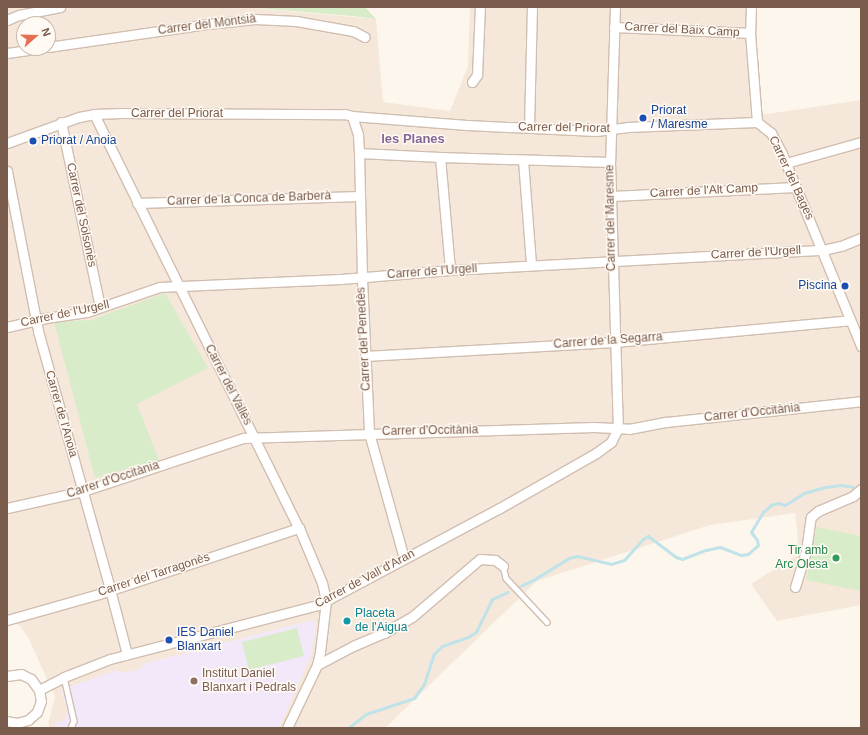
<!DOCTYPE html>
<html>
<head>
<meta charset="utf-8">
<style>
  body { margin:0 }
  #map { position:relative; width:868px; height:735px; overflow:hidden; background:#fdf6ec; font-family:Helvetica,sans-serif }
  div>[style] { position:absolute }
  .residential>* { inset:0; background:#f5e8da }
  .education>* { inset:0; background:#f3e8fa }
  .green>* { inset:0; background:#d8ecc9 }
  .stream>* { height:3px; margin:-1.5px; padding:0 1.5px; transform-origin:1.5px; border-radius:1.5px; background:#bfe3e8 }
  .roads { filter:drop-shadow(1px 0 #d1beb0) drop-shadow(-1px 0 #d1beb0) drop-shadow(0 1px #d1beb0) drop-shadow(0 -1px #d1beb0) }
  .lane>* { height:4.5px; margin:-2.25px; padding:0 2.25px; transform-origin:2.25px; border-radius:2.25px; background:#fff }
  .street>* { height:9px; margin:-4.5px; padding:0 4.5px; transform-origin:4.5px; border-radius:4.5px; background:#fff }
  .dots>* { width:11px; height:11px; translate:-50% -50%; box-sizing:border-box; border:2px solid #fffaf3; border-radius:50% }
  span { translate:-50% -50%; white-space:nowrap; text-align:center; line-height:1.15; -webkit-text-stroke:3px #fffaf3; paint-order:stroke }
  .street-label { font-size:12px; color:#7a5c4d }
  .transit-label { font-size:12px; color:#164399 }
  .left { translate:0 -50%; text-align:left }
  .right { translate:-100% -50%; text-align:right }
  .leisure-label { font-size:12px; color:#27864d }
  .culture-label { font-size:12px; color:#0d838f }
  .education-label { font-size:12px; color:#785e54 }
  .neighbourhood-label { font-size:13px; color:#846695; font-weight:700 }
  .frame { position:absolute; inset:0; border:8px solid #7a5c4d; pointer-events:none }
  .north { position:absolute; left:16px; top:16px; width:40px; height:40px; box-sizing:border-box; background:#fffaf3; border:1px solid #cabbb1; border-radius:50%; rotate:70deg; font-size:11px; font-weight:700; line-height:16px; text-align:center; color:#7a5c4d }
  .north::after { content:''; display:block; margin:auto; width:14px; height:18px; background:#e76f51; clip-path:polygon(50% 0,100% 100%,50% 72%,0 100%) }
</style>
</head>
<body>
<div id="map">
  <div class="residential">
    <div style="clip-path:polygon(evenodd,7px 7px,244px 7px,376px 19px,383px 102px,450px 111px,468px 66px,470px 7px,757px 7px,756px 20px,761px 115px,861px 100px,861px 605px,777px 621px,751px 584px,794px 557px,798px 538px,795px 513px,710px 525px,537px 581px,385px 728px,50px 728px,48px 724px,55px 697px,29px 639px,20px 626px,7px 619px,7px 7px,24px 24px,48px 24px,48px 48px,24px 48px,24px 24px)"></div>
  </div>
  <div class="education">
    <div style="clip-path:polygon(313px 620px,316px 624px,311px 656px,279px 728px,56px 728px,55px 723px,65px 720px,67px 710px,61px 690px,117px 670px,121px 673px,140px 669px,143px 664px)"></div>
  </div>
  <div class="green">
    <div style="clip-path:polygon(244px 7px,365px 7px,376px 19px,352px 16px)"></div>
    <div style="clip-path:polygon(165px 293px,208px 368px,137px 404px,159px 460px,95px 478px,54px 322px,91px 320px)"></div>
    <div style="clip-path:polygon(817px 527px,861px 536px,861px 591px,806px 580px)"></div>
    <div style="clip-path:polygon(297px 628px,304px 656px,249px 670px,242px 642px)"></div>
  </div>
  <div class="stream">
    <div style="left:520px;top:586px;width:14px;rotate:-25deg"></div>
    <div style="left:533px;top:580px;width:42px;rotate:-31.4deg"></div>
    <div style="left:569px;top:558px;width:8px;rotate:-14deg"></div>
    <div style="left:577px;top:556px;width:35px;rotate:13deg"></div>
    <div style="left:611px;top:564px;width:14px;rotate:-17deg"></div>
    <div style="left:624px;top:560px;width:28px;rotate:-48deg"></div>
    <div style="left:643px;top:539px;width:6px;rotate:-31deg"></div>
    <div style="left:648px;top:536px;width:35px;rotate:37deg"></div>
    <div style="left:676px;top:557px;width:6px;rotate:18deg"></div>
    <div style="left:682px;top:559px;width:26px;rotate:-21deg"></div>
    <div style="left:706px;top:550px;width:14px;rotate:-12deg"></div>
    <div style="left:720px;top:547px;width:22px;rotate:21deg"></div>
    <div style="left:741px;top:555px;width:7px;rotate:-8deg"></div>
    <div style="left:748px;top:554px;width:13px;rotate:-42deg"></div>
    <div style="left:758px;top:545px;width:5px;rotate:-101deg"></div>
    <div style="left:757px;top:540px;width:10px;rotate:-127deg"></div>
    <div style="left:751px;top:532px;width:23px;rotate:-59deg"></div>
    <div style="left:763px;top:512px;width:11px;rotate:-41deg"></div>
    <div style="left:771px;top:505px;width:7px;rotate:-16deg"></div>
    <div style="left:778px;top:503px;width:7px;rotate:16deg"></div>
    <div style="left:785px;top:505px;width:22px;rotate:-32deg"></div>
    <div style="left:804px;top:493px;width:22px;rotate:-16deg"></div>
    <div style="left:825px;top:487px;width:16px;rotate:-7deg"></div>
    <div style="left:841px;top:485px;width:12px;rotate:9deg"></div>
    <div style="left:348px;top:728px;width:23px;rotate:-38deg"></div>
    <div style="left:366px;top:714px;width:51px;rotate:-18.4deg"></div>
    <div style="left:414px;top:698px;width:17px;rotate:-54deg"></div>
    <div style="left:424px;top:684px;width:32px;rotate:-72deg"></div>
    <div style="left:434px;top:654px;width:11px;rotate:-45deg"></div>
    <div style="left:442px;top:646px;width:28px;rotate:-19deg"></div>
    <div style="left:468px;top:637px;width:9px;rotate:-32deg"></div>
    <div style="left:476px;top:632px;width:37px;rotate:-64deg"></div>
    <div style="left:492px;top:599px;width:17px;rotate:-24deg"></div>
  </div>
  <div class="roads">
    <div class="lane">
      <div style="left:503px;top:566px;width:12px;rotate:76deg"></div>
      <div style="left:506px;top:578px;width:60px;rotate:47deg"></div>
      <div style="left:64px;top:677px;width:45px;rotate:77.2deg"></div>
      <div style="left:74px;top:721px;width:8px;rotate:113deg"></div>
    </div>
    <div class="street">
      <div style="left:615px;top:7px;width:155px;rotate:91.8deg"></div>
      <div style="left:610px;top:162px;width:266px;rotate:88.3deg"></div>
      <div style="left:751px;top:7px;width:26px;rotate:92deg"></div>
      <div style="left:750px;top:33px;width:89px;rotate:85.5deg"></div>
      <div style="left:757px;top:122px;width:18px;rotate:38deg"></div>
      <div style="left:771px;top:133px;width:24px;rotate:62deg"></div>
      <div style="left:782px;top:154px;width:208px;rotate:67.6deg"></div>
      <div style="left:7px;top:20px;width:13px;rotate:-23deg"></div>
      <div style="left:19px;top:15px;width:42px;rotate:-11deg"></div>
      <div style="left:614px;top:27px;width:136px;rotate:2.5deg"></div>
      <div style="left:48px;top:47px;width:162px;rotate:-8.2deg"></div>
      <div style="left:208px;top:24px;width:47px;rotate:-6.1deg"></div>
      <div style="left:255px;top:19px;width:41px;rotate:2.8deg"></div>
      <div style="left:296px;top:21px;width:58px;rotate:10deg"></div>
      <div style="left:353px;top:31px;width:13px;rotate:27deg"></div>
      <div style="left:7px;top:53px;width:35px;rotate:-8deg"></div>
      <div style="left:472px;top:82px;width:9px;rotate:-54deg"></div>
      <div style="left:477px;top:75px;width:68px;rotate:-87.5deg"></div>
      <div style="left:94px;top:114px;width:462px;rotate:63.7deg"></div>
      <div style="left:299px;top:528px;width:60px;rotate:67.3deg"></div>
      <div style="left:322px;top:583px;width:18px;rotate:77deg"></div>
      <div style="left:326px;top:601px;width:51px;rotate:96.7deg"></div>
      <div style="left:320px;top:652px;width:13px;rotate:103deg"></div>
      <div style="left:317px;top:665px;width:70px;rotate:115.5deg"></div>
      <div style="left:352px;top:116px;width:19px;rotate:72deg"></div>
      <div style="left:358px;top:134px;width:19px;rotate:87deg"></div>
      <div style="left:359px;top:153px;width:125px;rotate:88.6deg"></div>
      <div style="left:362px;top:278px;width:155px;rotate:87.4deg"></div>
      <div style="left:369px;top:433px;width:130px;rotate:74.4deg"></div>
      <div style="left:61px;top:122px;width:189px;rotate:78.1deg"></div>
      <div style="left:529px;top:128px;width:121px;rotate:-88.6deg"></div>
      <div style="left:7px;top:143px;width:77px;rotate:-19.9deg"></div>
      <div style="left:79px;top:117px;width:15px;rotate:-11deg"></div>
      <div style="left:94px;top:114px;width:28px;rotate:-2deg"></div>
      <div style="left:122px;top:113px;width:223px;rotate:0.3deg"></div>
      <div style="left:345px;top:114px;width:7px;rotate:16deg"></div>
      <div style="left:352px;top:116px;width:115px;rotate:4.5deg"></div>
      <div style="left:467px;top:125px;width:129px;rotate:2.7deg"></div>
      <div style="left:596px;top:131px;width:31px;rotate:-7deg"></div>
      <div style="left:627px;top:127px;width:130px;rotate:-2.2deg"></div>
      <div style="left:359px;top:153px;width:81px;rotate:2.8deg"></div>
      <div style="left:440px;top:157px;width:170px;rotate:1.7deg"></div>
      <div style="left:440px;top:157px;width:113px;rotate:84.9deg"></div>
      <div style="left:523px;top:160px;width:105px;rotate:85.6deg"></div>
      <div style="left:786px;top:163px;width:78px;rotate:-15.6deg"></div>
      <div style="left:7px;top:171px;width:163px;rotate:79deg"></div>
      <div style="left:38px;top:331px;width:256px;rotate:74.4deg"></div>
      <div style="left:107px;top:578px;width:79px;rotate:75.3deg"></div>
      <div style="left:611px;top:196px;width:185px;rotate:-2.8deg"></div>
      <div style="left:137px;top:203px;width:223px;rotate:-1.8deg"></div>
      <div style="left:7px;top:327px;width:40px;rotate:-13deg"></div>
      <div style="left:46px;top:318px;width:41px;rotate:-8.3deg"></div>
      <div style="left:87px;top:312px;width:76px;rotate:-19.1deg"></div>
      <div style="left:159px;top:287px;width:182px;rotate:-2.5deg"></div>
      <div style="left:341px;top:279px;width:109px;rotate:-4.7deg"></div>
      <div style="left:450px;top:270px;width:374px;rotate:-3.1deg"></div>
      <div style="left:823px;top:250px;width:18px;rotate:-13deg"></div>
      <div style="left:841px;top:246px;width:22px;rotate:-22deg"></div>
      <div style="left:365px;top:356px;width:250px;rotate:-3.2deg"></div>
      <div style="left:615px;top:342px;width:236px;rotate:-5.3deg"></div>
      <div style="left:7px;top:508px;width:78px;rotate:-12.6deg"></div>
      <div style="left:83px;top:491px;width:169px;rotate:-18.3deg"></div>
      <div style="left:243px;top:438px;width:351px;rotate:-1.8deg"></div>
      <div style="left:594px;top:427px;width:35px;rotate:3deg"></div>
      <div style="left:629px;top:429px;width:38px;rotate:-11deg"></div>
      <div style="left:666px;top:422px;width:196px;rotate:-6.1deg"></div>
      <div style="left:795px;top:587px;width:38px;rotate:-73deg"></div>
      <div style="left:806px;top:551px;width:34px;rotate:-82deg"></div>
      <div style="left:811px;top:517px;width:9px;rotate:-41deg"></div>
      <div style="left:818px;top:511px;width:38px;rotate:-23deg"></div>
      <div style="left:853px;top:496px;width:11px;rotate:-41deg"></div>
      <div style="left:7px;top:620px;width:96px;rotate:-15.8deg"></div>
      <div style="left:99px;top:594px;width:211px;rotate:-18.3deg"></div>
      <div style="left:317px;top:665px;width:41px;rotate:-27.8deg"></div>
      <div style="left:353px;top:646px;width:34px;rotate:-23deg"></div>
      <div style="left:384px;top:633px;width:32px;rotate:-30deg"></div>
      <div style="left:412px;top:617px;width:89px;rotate:-40.5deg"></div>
      <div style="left:480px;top:559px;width:15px;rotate:4deg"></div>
      <div style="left:495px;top:560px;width:10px;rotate:37deg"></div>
      <div style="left:7px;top:676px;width:14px;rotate:-8deg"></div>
      <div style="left:21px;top:674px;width:11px;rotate:27deg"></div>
      <div style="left:31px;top:679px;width:14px;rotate:54deg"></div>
      <div style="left:39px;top:690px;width:11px;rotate:80deg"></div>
      <div style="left:41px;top:701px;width:12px;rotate:110deg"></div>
      <div style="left:37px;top:712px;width:12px;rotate:138deg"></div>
      <div style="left:28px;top:720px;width:11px;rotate:165deg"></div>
      <div style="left:17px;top:723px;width:10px;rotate:-169deg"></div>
      <div style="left:39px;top:690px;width:28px;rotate:-27deg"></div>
      <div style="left:64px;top:677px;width:49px;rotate:-21.4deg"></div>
      <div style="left:110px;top:659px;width:215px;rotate:-14.6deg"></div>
      <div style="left:318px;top:605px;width:204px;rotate:-28.1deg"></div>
      <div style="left:498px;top:509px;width:113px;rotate:-29.7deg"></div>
      <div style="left:596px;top:453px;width:19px;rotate:-36deg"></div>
      <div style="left:611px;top:442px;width:16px;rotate:-63deg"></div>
    </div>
  </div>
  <div class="dots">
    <div style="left:643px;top:118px;background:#1a4fb4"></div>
    <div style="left:33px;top:141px;background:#1a4fb4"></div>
    <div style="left:845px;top:286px;background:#1a4fb4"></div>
    <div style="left:836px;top:558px;background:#2e9e5b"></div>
    <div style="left:347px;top:621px;background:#0f9aa8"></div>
    <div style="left:169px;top:640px;background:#1a4fb4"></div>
    <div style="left:194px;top:681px;background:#8d6e63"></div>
  </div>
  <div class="street-label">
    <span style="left:207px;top:25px;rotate:-7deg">Carrer del Montsià</span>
    <span style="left:682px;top:30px;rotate:3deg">Carrer del Baix Camp</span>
    <span style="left:177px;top:114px">Carrer del Priorat</span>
    <span style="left:564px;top:128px;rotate:1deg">Carrer del Priorat</span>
    <span style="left:791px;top:178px;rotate:65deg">Carrer del Bages</span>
    <span style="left:704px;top:191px;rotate:-3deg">Carrer de l'Alt Camp</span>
    <span style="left:249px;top:199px;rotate:-2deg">Carrer de la Conca de Barberà</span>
    <span style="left:81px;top:215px;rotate:78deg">Carrer del Solsonès</span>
    <span style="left:611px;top:218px;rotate:-91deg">Carrer del Maresme</span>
    <span style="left:756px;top:253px;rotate:-3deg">Carrer de l'Urgell</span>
    <span style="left:432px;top:272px;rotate:-4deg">Carrer de l'Urgell</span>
    <span style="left:65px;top:314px;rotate:-12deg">Carrer de l'Urgell</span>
    <span style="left:364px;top:339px;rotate:-93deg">Carrer del Penedès</span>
    <span style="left:608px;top:341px;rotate:-4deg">Carrer de la Segarra</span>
    <span style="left:228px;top:385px;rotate:63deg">Carrer del Vallès</span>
    <span style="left:752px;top:413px;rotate:-6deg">Carrer d'Occitània</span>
    <span style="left:61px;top:414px;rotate:74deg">Carrer de l'Anoia</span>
    <span style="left:430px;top:431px;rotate:-1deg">Carrer d'Occitània</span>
    <span style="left:113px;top:480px;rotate:-18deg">Carrer d'Occitània</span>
    <span style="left:154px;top:575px;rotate:-18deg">Carrer del Tarragonès</span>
    <span style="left:365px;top:579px;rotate:-28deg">Carrer de Vall d'Aran</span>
  </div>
  <div class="transit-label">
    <span class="left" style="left:651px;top:118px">Priorat<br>/ Maresme</span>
    <span class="left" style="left:41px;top:141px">Priorat / Anoia</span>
    <span class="right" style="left:837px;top:286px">Piscina</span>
    <span class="left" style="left:177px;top:640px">IES Daniel<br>Blanxart</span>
  </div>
  <div class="leisure-label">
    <span class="right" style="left:828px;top:558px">Tir amb<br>Arc Olesa</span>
  </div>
  <div class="culture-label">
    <span class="left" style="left:355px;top:621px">Placeta<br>de l'Aigua</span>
  </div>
  <div class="education-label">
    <span class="left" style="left:202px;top:681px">Institut Daniel<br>Blanxart i Pedrals</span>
  </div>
  <div class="neighbourhood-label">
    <span style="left:413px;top:139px">les Planes</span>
  </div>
  <div class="frame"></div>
  <div class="north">N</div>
</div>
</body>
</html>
